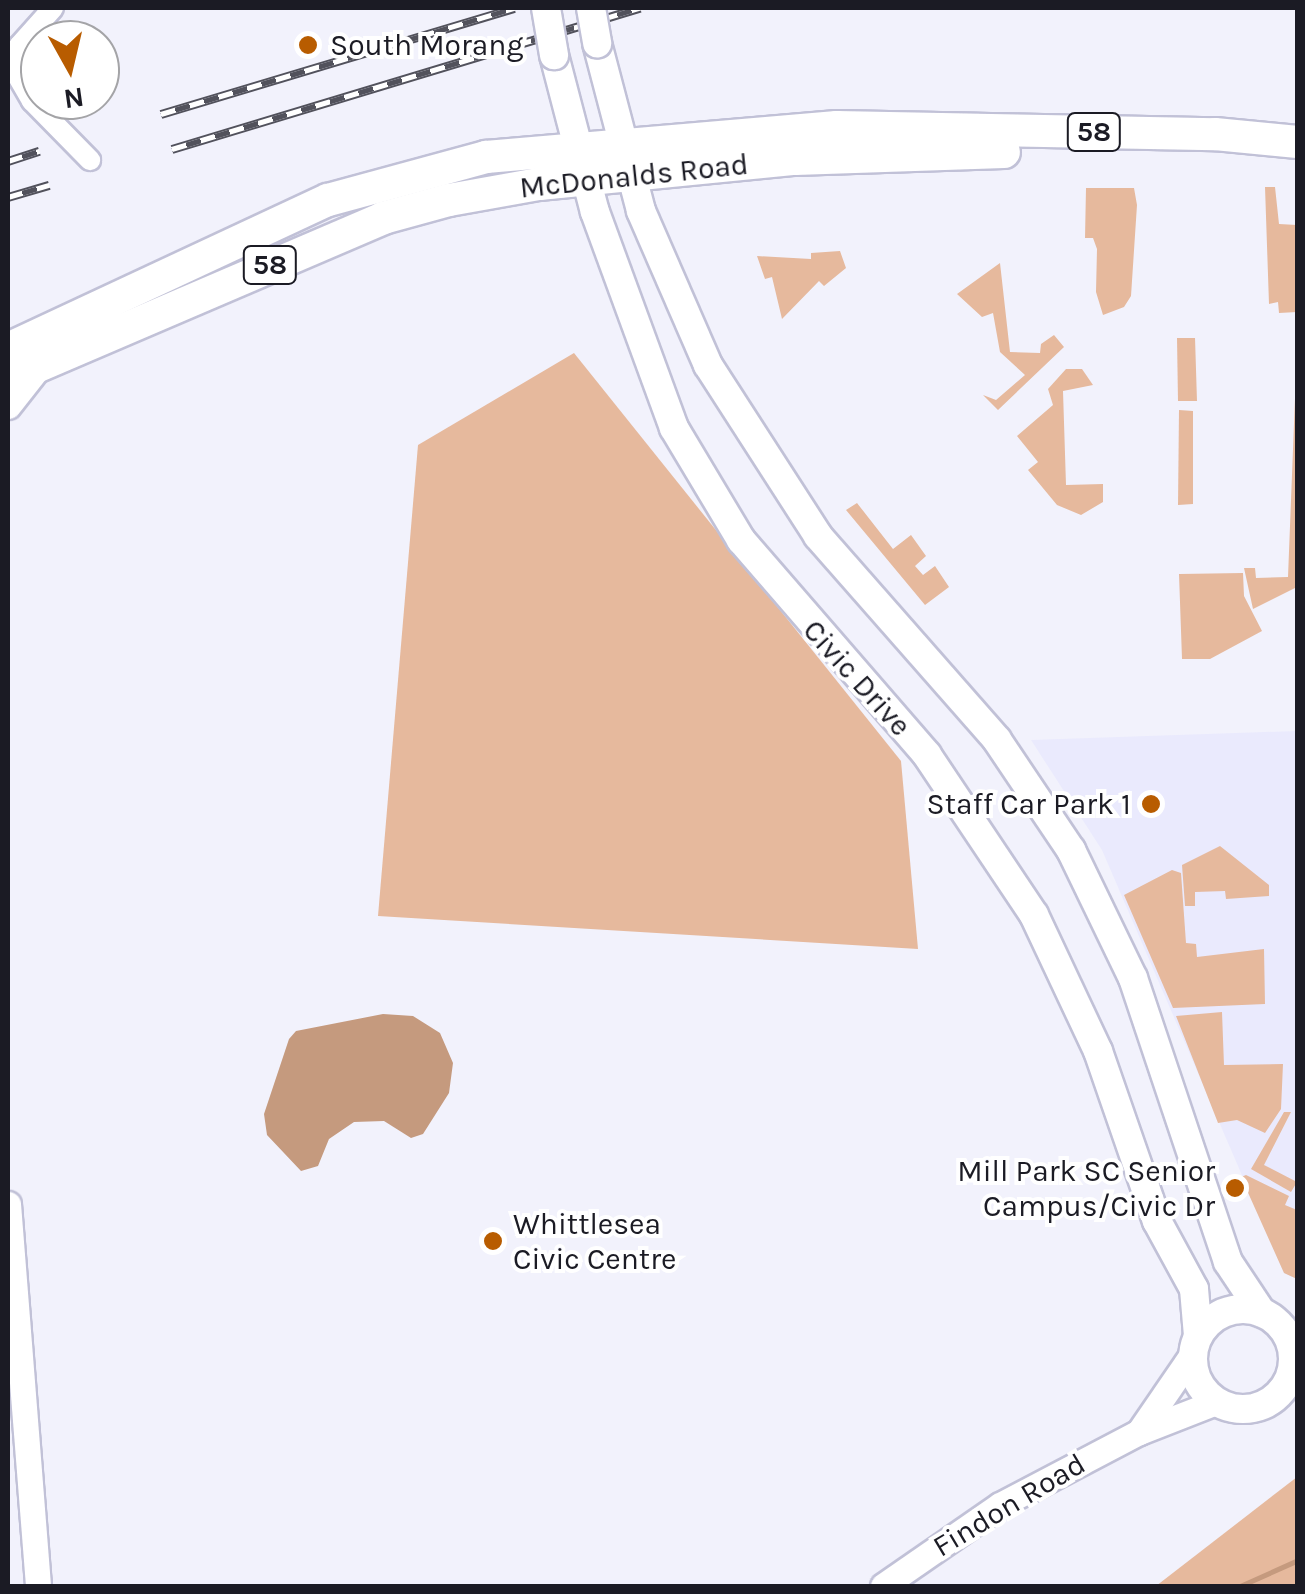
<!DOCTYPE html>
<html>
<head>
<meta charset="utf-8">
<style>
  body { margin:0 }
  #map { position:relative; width:1305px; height:1594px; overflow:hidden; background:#f2f2fc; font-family:Karla,sans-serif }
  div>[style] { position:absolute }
  .built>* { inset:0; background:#eaeafd }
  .green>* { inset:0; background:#e6b99d }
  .water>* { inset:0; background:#c59a7e }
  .stream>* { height:5px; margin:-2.5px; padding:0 2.5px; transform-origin:2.5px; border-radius:2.5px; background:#c59a7e }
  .roads { filter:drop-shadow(2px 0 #c1c1d7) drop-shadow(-2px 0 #c1c1d7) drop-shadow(0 2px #c1c1d7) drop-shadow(0 -2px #c1c1d7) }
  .minor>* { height:20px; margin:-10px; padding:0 10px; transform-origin:10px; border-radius:10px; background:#fff }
  .tertiary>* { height:25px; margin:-12.5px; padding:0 12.5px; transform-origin:12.5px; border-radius:12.5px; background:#fff }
  .secondary>* { height:28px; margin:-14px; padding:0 14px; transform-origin:14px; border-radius:14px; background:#fff }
  .secondary>.ring { margin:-14px; padding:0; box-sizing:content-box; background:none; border:28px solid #fff; border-radius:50% }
  .primary>* { height:32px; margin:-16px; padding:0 16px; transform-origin:16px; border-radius:16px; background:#fff }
  .rail>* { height:9px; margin-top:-4.5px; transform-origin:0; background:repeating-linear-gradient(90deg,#fff 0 15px,#52525c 0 30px); box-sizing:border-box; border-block:2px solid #52525c }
  .bridges { filter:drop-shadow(2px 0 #c1c1d7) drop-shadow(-2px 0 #c1c1d7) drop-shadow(0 2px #c1c1d7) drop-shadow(0 -2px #c1c1d7) }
  .secondary-bridge>* { height:28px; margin:-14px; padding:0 14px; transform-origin:14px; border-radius:14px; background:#fff }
  .dots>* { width:28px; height:28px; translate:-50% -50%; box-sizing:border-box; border:5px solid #fff; border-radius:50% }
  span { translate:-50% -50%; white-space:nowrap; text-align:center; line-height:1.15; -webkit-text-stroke:8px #fff; paint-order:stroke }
  .shield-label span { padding:2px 8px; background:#fff; border:2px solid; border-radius:8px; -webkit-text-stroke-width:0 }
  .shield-label { font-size:28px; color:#1b1b24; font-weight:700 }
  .poi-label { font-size:30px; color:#1b1b24 }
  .left { translate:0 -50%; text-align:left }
  .right { translate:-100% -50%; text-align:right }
  .street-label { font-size:30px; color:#1b1b24 }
  .frame { position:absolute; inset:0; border:10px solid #1b1b24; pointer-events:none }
  .north { position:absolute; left:20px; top:20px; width:100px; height:100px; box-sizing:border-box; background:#fff; border:2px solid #a4a4a7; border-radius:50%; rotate:172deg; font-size:28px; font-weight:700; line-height:40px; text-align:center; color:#1b1b24 }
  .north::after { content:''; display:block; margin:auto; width:35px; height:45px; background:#b85c00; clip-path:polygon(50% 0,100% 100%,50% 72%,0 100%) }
</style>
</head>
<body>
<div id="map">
  <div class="built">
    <div style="clip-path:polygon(1297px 731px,1297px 1279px,1284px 1273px,1102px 850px,1031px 740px)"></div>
  </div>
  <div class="green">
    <div style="clip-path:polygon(1265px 187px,1275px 187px,1279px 224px,1297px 225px,1297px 312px,1279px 313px,1278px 302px,1269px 304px)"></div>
    <div style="clip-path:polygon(1086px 188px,1134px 188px,1137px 205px,1131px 296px,1124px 307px,1103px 315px,1096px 292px,1097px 249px,1093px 238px,1085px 238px)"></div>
    <div style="clip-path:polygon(840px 251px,846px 268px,824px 286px,819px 281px,782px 319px,772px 277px,765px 279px,757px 256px,811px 259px,811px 253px)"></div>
    <div style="clip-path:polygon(1000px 263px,1010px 352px,1040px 353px,1041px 344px,1054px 335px,1064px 347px,998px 410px,983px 395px,996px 400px,1025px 375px,1000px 352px,993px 313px,982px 317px,957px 294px)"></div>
    <div style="clip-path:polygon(1177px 338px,1195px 338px,1197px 401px,1178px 401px)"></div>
    <div style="clip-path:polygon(1297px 347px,1297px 587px,1253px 609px,1244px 568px,1255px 568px,1256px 578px,1288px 577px)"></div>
    <div style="clip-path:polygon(574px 353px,901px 761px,918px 949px,378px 916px,418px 445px)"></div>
    <div style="clip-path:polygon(1066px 369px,1082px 369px,1093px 385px,1063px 391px,1066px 485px,1103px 484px,1103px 502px,1081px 515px,1057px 505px,1028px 470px,1038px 462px,1017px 436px,1053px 405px,1048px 389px)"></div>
    <div style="clip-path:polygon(1179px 410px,1193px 411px,1193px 504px,1178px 505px)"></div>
    <div style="clip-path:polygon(857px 503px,893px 549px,911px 535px,926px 556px,915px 566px,923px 575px,935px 566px,949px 587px,925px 605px,846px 510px)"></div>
    <div style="clip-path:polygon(1243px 573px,1244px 596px,1262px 631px,1210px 659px,1182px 659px,1179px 574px)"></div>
    <div style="clip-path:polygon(1220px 846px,1269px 885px,1269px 896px,1226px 899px,1225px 891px,1195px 892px,1195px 906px,1185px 906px,1182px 865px)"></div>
    <div style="clip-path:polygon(1172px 870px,1181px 873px,1186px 943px,1196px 944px,1197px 957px,1264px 949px,1265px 1004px,1173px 1008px,1124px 895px)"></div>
    <div style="clip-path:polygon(1222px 1012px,1224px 1065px,1283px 1064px,1281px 1109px,1265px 1133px,1237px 1120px,1218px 1123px,1176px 1016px)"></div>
    <div style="clip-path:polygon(1284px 1112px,1291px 1112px,1264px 1165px,1297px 1182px,1291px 1192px,1251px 1169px)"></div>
    <div style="clip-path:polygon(1246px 1175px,1289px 1196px,1285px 1205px,1297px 1210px,1297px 1279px,1284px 1273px,1241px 1177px)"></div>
    <div style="clip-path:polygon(1297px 1477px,1297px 1586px,1156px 1586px)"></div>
  </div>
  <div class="water">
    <div style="clip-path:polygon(383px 1014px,413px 1016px,440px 1033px,453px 1063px,449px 1093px,423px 1134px,411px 1138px,384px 1121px,354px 1122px,329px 1139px,318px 1166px,301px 1171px,267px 1135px,264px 1114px,289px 1039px,296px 1031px)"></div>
  </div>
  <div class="stream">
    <div style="left:1240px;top:1586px;width:64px;rotate:-24.1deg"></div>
  </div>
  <div class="roads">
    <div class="minor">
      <div style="left:53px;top:8px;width:51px;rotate:131.8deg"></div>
      <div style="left:19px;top:46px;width:29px;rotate:94deg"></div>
      <div style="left:17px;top:75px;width:30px;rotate:60deg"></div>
      <div style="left:32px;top:101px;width:83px;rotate:45.5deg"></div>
    </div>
    <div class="tertiary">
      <div style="left:8px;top:406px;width:47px;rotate:-51.9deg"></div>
      <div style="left:8px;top:1204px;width:383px;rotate:85.5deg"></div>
      <div style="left:1139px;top:1432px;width:96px;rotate:-55.6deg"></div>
      <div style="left:883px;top:1586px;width:142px;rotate:-34.7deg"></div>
      <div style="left:1000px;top:1505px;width:157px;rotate:-27.7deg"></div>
      <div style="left:1139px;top:1432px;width:83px;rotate:-21.3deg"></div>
    </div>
    <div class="secondary">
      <div style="left:597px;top:43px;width:174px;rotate:75.3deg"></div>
      <div style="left:641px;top:211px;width:168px;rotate:66.5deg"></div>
      <div style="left:708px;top:365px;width:203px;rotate:57.2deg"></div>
      <div style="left:818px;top:536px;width:271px;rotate:48.7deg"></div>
      <div style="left:997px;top:740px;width:133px;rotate:56.1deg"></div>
      <div style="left:1071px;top:850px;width:142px;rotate:64.2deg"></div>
      <div style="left:1133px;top:978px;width:299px;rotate:71.5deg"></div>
      <div style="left:1228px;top:1262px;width:61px;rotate:56.3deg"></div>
      <div style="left:554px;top:55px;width:162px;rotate:75.4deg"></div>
      <div style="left:595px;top:212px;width:230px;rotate:69.9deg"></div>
      <div style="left:674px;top:428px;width:131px;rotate:59.1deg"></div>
      <div style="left:741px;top:540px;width:284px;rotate:49.1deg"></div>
      <div style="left:927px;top:755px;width:192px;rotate:56.2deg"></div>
      <div style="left:1034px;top:915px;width:150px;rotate:64.8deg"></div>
      <div style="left:1098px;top:1051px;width:180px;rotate:70.9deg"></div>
      <div style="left:1157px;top:1221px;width:77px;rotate:61.4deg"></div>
      <div style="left:1194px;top:1289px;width:47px;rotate:85.1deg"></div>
      <div class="ring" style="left:1193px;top:1309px;width:72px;height:72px"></div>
    </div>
    <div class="primary">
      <div style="left:8px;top:349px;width:353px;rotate:-25deg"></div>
      <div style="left:328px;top:200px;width:164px;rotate:-15.2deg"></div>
      <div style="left:486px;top:157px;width:352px;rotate:-4.9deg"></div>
      <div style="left:837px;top:127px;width:378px;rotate:1.1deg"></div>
      <div style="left:1215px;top:134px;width:83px;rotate:5.5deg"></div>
      <div style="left:8px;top:379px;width:408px;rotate:-23.2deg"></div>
      <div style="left:383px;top:218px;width:68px;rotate:-15.3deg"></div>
      <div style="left:449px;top:200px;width:91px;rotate:-10.1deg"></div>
      <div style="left:539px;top:184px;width:257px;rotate:-5.6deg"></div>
      <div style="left:795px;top:159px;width:209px;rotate:-1.9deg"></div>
    </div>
  </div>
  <div class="rail">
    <div style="left:161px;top:114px;width:369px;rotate:-16.7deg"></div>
    <div style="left:172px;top:149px;width:489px;rotate:-16.8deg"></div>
    <div style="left:8px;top:161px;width:33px;rotate:-18deg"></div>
    <div style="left:8px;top:197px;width:43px;rotate:-16.3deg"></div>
  </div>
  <div class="bridges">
    <div class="secondary-bridge">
      <div style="left:546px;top:8px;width:48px;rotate:80.3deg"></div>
      <div style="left:591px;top:8px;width:36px;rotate:80deg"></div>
    </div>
  </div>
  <div class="dots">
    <div style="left:308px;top:45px;background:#b85c00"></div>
    <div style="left:1151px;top:804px;background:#b85c00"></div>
    <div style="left:1235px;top:1188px;background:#b85c00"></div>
    <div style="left:493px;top:1241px;background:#b85c00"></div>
  </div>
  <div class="shield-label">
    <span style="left:1094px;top:132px">58</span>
    <span style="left:270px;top:265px">58</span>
  </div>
  <div class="poi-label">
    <span class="left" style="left:330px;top:45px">South Morang</span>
    <span class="right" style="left:1131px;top:804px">Staff Car Park 1</span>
    <span class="right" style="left:1215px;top:1188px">Mill Park SC Senior<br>Campus/Civic Dr</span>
    <span class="left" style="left:513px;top:1241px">Whittlesea<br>Civic Centre</span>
  </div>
  <div class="street-label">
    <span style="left:634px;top:176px;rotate:-6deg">McDonalds Road</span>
    <span style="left:857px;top:678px;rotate:48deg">Civic Drive</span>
    <span style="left:1009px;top:1505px;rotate:-31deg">Findon Road</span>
  </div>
  <div class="frame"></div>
  <div class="north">N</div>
</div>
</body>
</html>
